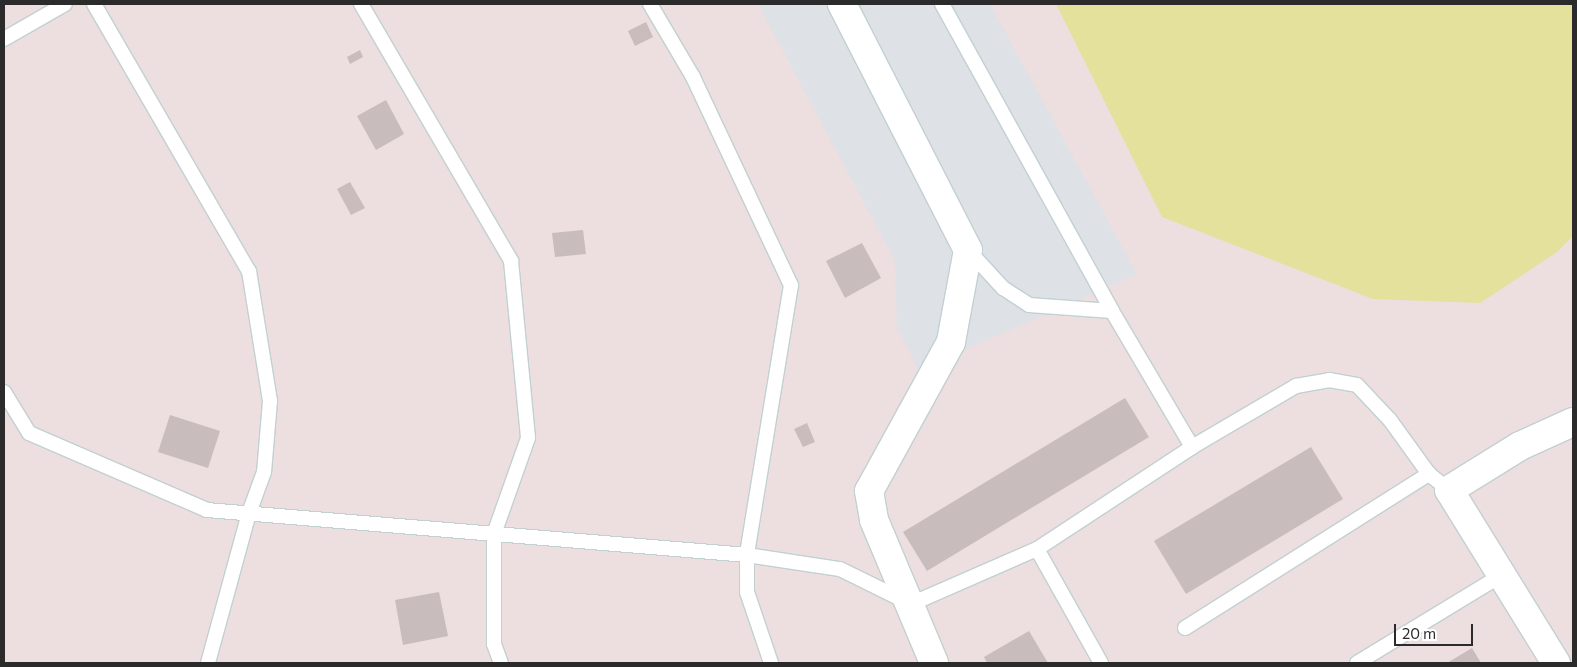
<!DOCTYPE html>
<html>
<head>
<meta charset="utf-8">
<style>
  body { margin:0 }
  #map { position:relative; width:1577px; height:667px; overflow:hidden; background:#eddedf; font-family:Commissioner,sans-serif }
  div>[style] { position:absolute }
  .industrial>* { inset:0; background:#dee1e6 }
  .green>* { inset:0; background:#e3e19b }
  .building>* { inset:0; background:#c9bcbd }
  .roads { filter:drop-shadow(1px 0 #c2d0d2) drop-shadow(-1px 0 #c2d0d2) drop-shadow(0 1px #c2d0d2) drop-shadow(0 -1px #c2d0d2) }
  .lane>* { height:14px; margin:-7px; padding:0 7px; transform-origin:7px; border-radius:7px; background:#fff }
  .street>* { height:28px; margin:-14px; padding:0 14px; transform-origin:14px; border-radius:14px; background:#fff }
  span { translate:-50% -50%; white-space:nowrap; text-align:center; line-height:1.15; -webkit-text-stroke:4px #fff; paint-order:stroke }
  .frame { position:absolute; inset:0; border:5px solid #2b2b2b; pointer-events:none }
  .scale { position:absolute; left:1394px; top:624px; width:79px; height:22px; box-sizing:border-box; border:2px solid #2b2b2b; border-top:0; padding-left:6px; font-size:15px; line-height:18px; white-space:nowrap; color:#2b2b2b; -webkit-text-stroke:4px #fff; paint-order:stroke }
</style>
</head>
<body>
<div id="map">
  <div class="industrial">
    <div style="clip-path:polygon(758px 4px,990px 4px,1137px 274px,919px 370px,897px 328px,895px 261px)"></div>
  </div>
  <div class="green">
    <div style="clip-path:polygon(1056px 4px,1573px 4px,1573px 236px,1557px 252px,1480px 303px,1373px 299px,1162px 217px)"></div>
  </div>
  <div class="building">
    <div style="clip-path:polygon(646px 22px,653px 37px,635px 46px,628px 31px)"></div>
    <div style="clip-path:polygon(360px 50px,363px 57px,350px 64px,347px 57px)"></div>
    <div style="clip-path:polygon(386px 100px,404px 134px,376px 150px,357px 116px)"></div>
    <div style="clip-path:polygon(350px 182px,365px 208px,351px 215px,337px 189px)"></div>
    <div style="clip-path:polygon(583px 230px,586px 254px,555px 257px,552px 233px)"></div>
    <div style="clip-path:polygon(862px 243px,881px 278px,845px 298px,826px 261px)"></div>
    <div style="clip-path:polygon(1125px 398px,1149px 437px,927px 571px,903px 532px)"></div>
    <div style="clip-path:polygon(170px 415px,220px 431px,208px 468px,158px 452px)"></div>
    <div style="clip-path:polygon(807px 423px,815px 442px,803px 447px,794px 429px)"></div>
    <div style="clip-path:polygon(1311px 447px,1343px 499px,1186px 594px,1154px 541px)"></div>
    <div style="clip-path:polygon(439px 592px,448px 636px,403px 645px,395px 600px)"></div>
    <div style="clip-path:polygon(1029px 631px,1048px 663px,987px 663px,984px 657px)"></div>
    <div style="clip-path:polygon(1472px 648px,1481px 663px,1447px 663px)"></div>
  </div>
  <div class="roads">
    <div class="lane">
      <div style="left:94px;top:4px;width:309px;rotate:59.9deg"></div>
      <div style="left:249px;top:271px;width:132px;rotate:80.8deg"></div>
      <div style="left:270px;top:401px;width:71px;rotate:94.8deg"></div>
      <div style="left:264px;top:472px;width:44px;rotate:110.1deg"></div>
      <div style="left:249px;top:513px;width:156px;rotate:105.3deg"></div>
      <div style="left:361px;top:4px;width:298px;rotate:59.7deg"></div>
      <div style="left:511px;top:261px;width:178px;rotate:84.5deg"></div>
      <div style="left:528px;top:438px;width:102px;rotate:109.5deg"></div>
      <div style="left:494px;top:534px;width:110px;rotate:90deg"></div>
      <div style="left:494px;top:644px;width:20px;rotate:70deg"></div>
      <div style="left:650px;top:4px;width:85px;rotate:59.5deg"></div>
      <div style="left:693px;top:77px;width:230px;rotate:64.8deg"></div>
      <div style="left:791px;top:285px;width:274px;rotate:99.3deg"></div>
      <div style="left:747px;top:555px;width:37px;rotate:90deg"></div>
      <div style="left:747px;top:592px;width:75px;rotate:71.3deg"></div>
      <div style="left:942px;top:4px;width:351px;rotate:61deg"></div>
      <div style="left:4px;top:39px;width:70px;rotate:-29.8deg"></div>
      <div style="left:968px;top:250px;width:52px;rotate:47.4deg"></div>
      <div style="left:1003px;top:288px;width:31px;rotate:33deg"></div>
      <div style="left:1029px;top:305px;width:83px;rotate:4.1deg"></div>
      <div style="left:1112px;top:311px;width:158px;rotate:59.5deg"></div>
      <div style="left:4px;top:392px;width:48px;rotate:58.6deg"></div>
      <div style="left:29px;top:433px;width:194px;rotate:23.4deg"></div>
      <div style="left:207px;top:510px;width:542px;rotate:4.76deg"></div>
      <div style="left:747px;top:555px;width:94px;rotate:8.6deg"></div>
      <div style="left:840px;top:569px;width:79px;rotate:26.2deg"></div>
      <div style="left:911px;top:604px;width:137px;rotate:-23.6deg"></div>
      <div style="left:1037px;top:549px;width:186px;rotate:-33.3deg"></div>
      <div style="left:1192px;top:447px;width:121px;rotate:-30.4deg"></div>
      <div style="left:1296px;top:386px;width:34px;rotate:-10deg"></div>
      <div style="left:1329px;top:380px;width:28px;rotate:10deg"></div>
      <div style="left:1357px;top:385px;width:48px;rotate:46.7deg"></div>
      <div style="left:1390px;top:420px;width:67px;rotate:54.2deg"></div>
      <div style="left:1429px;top:474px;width:26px;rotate:39deg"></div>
      <div style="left:1037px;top:549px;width:131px;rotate:60.7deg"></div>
      <div style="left:1185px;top:628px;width:289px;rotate:-32.3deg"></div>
      <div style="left:1357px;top:663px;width:167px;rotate:-31.3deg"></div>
    </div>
    <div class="street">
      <div style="left:842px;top:4px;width:276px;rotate:62.9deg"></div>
      <div style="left:968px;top:250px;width:94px;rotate:100.5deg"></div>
      <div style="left:951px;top:342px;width:170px;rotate:118.8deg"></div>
      <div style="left:869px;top:491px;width:29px;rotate:80deg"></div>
      <div style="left:874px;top:520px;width:155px;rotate:67.2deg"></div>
      <div style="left:1556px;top:663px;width:203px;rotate:-121.7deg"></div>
      <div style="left:1449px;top:490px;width:84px;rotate:-31.8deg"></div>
      <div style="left:1520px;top:446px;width:58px;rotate:-24.4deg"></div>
    </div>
  </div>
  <div class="frame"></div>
  <div class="scale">20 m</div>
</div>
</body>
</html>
